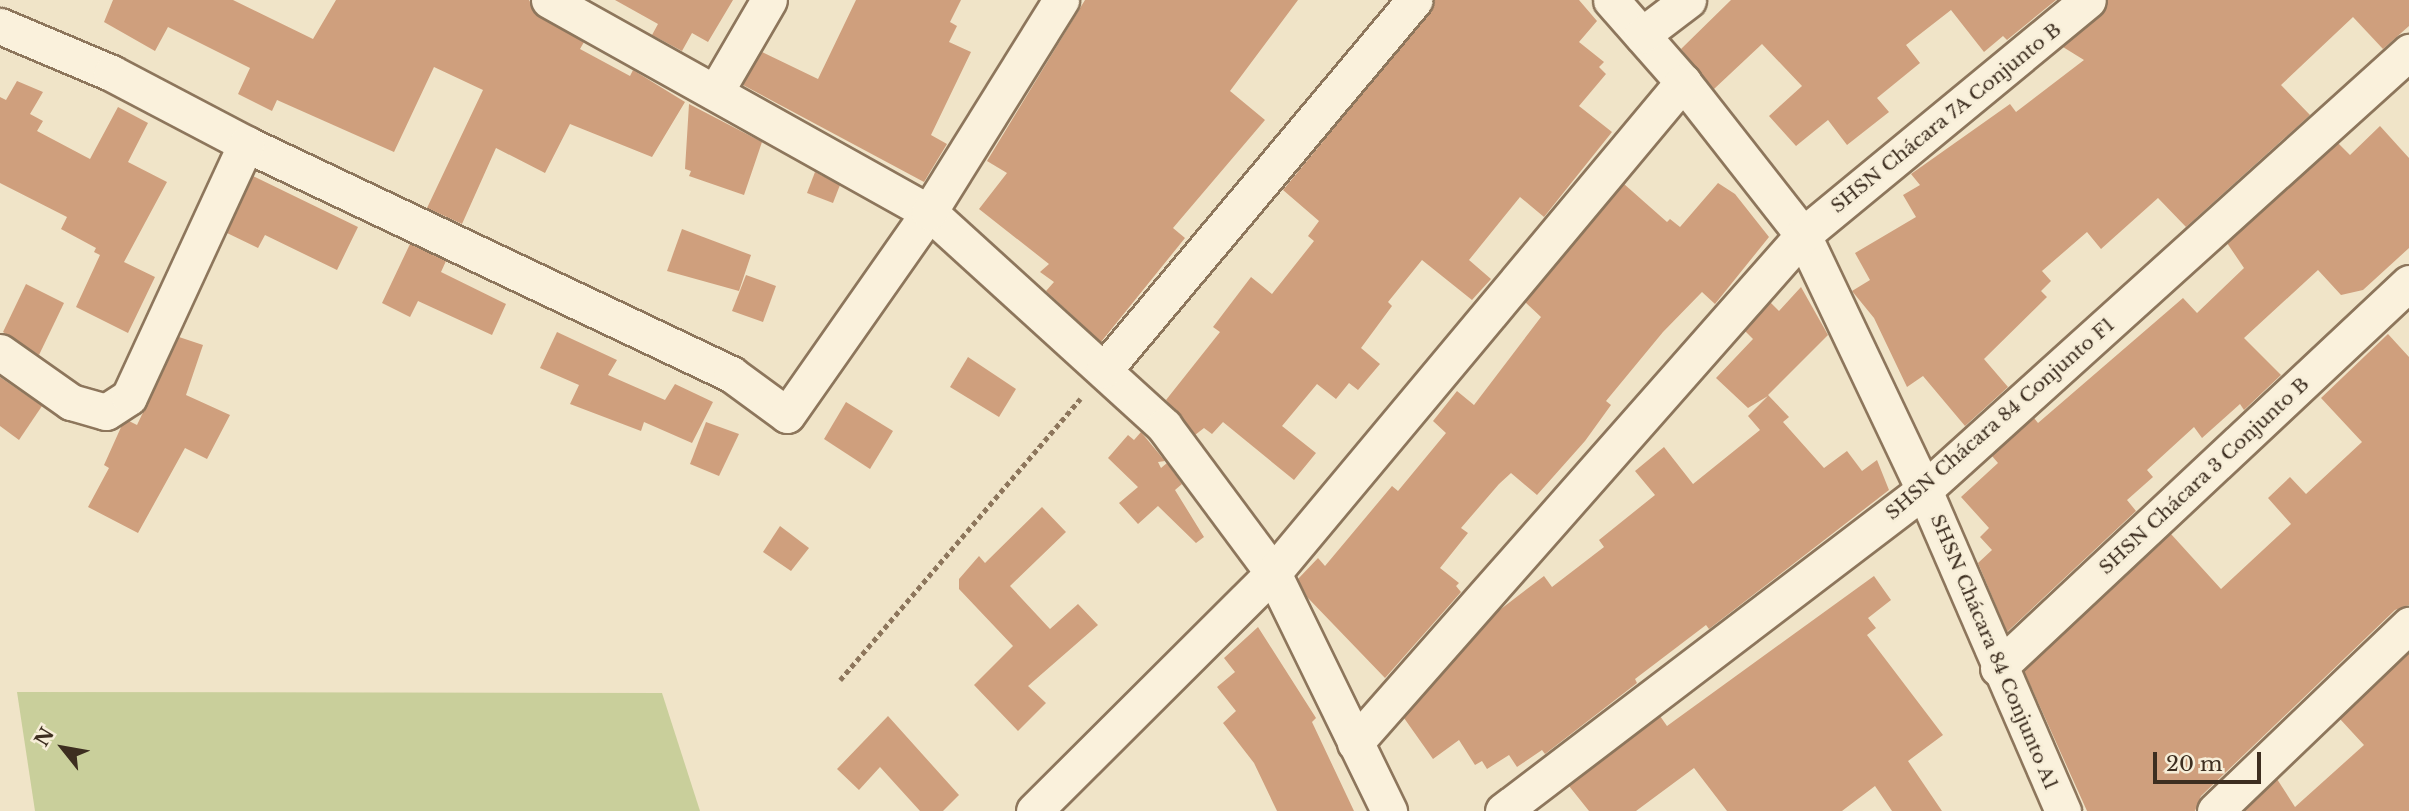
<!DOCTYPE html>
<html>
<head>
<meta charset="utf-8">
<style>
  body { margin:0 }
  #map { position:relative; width:2409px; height:811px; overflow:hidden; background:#f0e4c8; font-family:"Libre Baskerville",serif }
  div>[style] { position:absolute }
  .green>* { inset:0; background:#c9cf9b }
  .building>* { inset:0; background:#cf9f7d }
  .path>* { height:4.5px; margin-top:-2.25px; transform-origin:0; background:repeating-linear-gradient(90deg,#8d765c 0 5px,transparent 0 8.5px) }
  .roads { filter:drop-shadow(2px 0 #8d765c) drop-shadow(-2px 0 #8d765c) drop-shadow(0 2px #8d765c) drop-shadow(0 -2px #8d765c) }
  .minor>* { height:35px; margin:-17.5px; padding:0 17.5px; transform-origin:17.5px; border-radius:17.5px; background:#faf1dc }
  span { translate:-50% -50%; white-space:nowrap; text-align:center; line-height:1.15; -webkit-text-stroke:5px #f7eed8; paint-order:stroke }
  .street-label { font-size:19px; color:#3d2e20 }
  .north { position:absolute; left:28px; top:713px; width:70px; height:70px; -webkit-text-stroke:5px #f7eed8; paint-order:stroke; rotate:301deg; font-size:19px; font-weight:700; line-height:28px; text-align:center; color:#3d2e20 }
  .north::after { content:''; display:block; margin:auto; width:24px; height:32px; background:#3d2e20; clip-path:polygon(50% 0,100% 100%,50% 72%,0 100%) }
  .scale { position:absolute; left:2153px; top:752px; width:108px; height:32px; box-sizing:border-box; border:4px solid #3d2e20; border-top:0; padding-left:9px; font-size:21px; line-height:24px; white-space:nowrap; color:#3d2e20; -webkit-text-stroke:5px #f7eed8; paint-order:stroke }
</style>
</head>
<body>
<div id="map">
  <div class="green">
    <div style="clip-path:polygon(17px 692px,662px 693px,700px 811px,35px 811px)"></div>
  </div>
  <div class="building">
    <div style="clip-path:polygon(113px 0,233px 0,313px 39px,336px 0,529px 0,539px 17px,584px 42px,580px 49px,630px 76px,633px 70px,685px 102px,652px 157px,570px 124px,545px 173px,496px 148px,462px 224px,427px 208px,483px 90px,434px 67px,394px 152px,277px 100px,272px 111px,238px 94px,250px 68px,168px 27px,155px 51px,104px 22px)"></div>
    <div style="clip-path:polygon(615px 0,733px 0,708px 42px,692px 33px,682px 51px,652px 35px,658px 24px)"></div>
    <div style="clip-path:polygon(856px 0,961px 0,950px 22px,957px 26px,949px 42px,971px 52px,931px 135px,947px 144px,924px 182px,743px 85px,762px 52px,818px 79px)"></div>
    <div style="clip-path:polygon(1085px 0,1298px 0,1230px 91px,1265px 120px,1173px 228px,1185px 238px,1101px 342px,1046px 291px,1054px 282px,1040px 272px,1049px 264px,979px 209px,1007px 173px,987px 161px)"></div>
    <div style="clip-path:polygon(1434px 0,1579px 0,1597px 21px,1579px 42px,1604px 62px,1599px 67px,1606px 74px,1579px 106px,1612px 132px,1544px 217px,1520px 197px,1469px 260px,1491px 279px,1472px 300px,1422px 260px,1388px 302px,1392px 306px,1361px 348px,1380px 364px,1358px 390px,1349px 383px,1336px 399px,1317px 384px,1282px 426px,1316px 453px,1294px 480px,1223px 422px,1212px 434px,1204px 428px,1195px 435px,1166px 400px,1220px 332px,1213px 327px,1251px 277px,1272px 294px,1314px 241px,1308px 236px,1319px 221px,1283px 190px,1429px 13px)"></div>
    <div style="clip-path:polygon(1731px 0,2056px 0,2007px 40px,2003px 36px,1984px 52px,1951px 10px,1906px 45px,1920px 63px,1877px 98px,1889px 112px,1847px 145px,1828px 120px,1796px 146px,1769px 116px,1802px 86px,1762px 44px,1714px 89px,1681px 49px)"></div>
    <div style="clip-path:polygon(2108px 0,2409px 0,2409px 26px,2383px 49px,2353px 17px,2281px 85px,2310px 115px,2186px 227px,2158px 198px,2101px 249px,2087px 232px,2042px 271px,2051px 281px,2041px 291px,2047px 297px,1984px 359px,2008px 387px,1965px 426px,1923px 376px,1907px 387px,1874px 318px,1852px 291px,1870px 280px,1855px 253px,1916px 217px,1903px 195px,1920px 185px,1911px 174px,2010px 104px,2016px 112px,2084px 60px,2063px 47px,2101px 15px)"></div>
    <div style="clip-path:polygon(17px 81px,43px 92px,30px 114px,43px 121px,37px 131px,90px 159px,118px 107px,148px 123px,128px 162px,167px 182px,124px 262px,155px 277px,128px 333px,76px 307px,100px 255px,94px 252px,96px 248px,61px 229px,67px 217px,0 183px,0 97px,6px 100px)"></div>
    <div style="clip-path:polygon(689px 104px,762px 142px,744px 195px,689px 176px,691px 171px,685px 169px)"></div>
    <div style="clip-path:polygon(2380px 126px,2409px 158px,2409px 248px,2363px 290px,2341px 295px,2318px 270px,2244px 338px,2281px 375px,2244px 410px,2240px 404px,2202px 438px,2194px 427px,2147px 470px,2153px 477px,2127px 500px,2136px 511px,2007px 632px,1978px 563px,1992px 550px,1980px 537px,1989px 528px,1961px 497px,1998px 463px,1992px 456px,2034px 418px,2038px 423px,2183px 298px,2197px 313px,2244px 268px,2227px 243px,2338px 143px,2350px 155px)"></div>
    <div style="clip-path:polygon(815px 172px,840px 185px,833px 203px,807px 193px)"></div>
    <div style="clip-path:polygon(253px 176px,358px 227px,337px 270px,265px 235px,258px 248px,227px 233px)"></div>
    <div style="clip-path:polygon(1718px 183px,1735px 194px,1769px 237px,1715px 304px,1702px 292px,1663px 332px,1606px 401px,1611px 405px,1585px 441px,1537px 495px,1511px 473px,1499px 484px,1461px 528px,1468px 533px,1440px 568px,1459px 583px,1456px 586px,1461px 592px,1385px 678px,1307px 597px,1298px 579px,1318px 558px,1325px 566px,1392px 486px,1398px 491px,1446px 433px,1433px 421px,1457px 391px,1474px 405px,1541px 317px,1525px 302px,1624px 184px,1667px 222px,1670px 219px,1680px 227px)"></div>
    <div style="clip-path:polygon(682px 229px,751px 255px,739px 291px,667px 271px)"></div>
    <div style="clip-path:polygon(410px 244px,446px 261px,441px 272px,506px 304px,492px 335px,418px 301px,410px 317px,382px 303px)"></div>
    <div style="clip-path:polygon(746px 275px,776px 286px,763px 322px,732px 311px)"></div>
    <div style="clip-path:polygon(26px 284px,64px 303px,39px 355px,3px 332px)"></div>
    <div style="clip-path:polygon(1801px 287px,1828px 335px,1768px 395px,1789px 417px,1783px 422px,1824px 468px,1847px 451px,1862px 471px,1877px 460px,1889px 490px,1709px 629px,1706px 625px,1635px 679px,1637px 683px,1545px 754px,1542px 750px,1517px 767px,1509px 755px,1487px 769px,1482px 761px,1475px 765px,1459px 740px,1433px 759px,1404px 718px,1497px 612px,1544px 576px,1552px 587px,1604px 547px,1599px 540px,1655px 495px,1635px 471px,1664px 447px,1693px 484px,1760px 430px,1748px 416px,1768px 396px,1748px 408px,1716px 378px,1753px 339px,1745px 331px,1770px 302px,1779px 311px)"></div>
    <div style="clip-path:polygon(557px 332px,617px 360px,608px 375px,665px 400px,675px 384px,713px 402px,692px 443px,644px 422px,641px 431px,570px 404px,579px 385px,540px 368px)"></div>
    <div style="clip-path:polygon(2388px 334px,2409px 357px,2409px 605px,2395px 610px,2201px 796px,2195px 811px,2087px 811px,2024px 671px,2171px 534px,2221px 589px,2291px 524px,2268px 498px,2290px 477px,2306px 494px,2362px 442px,2321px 398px)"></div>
    <div style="clip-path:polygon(179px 337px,203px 345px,186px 395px,230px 415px,207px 459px,185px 448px,138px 533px,88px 507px,109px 468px,104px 465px,122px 425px,129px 421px,137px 425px)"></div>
    <div style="clip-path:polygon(968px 357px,1016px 389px,999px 417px,950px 387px)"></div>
    <div style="clip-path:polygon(0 377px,42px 406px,19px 440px,0 426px)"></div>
    <div style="clip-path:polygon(846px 402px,893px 431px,870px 469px,824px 439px)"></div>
    <div style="clip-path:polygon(706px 422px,739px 434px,719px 476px,690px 464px)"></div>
    <div style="clip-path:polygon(1141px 432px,1165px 461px,1158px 462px,1161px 468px,1167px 463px,1182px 484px,1175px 490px,1204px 537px,1196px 543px,1158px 506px,1138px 524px,1119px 503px,1138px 487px,1108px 458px,1128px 435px,1134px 440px)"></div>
    <div style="clip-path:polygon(1042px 507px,1066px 532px,1010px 586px,1050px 629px,1078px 604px,1098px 625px,1028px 686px,1046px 703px,1018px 731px,974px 685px,1013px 646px,959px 589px,959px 579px,979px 556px,985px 563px)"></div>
    <div style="clip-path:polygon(780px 526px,809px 548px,791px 571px,763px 552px)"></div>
    <div style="clip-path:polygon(1874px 576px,1891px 600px,1868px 618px,1876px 628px,1867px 635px,1943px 735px,1908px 761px,1942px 811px,1892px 811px,1875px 786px,1842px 811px,1727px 811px,1694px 768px,1636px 811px,1589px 811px,1569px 786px,1660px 716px,1667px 726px)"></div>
    <div style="clip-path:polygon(1258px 627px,1316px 718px,1312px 722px,1354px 811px,1277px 811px,1254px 763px,1223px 723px,1236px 711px,1217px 687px,1235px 672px,1224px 658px)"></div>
    <div style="clip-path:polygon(2409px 653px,2409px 811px,2244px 811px,2277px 779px,2295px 807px,2364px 745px,2340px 719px)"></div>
    <div style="clip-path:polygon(888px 716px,959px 795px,943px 811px,920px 811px,880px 767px,859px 790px,837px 769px)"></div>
  </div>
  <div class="path">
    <div style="left:840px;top:680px;width:370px;rotate:-49.5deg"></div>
  </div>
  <div class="roads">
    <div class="minor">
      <div style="left:549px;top:0;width:435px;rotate:29.2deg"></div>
      <div style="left:929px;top:212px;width:318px;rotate:42.3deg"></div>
      <div style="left:1164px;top:426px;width:183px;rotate:53.4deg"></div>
      <div style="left:1273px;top:573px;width:265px;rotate:64deg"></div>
      <div style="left:1611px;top:0;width:109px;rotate:48.7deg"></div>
      <div style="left:1683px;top:82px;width:194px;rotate:51.9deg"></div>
      <div style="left:1803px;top:235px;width:282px;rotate:64.6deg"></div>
      <div style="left:1924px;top:490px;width:350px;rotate:66.6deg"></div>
      <div style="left:0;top:26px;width:121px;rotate:22.9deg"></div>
      <div style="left:111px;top:73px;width:153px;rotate:27.7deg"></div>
      <div style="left:246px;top:144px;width:537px;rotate:25.37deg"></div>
      <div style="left:731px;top:374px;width:69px;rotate:36.2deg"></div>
      <div style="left:787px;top:415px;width:248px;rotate:-55deg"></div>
      <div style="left:929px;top:212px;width:250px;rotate:-58.1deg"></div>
      <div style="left:1642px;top:35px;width:58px;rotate:-37.3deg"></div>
      <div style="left:716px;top:91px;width:105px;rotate:-59.8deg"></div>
      <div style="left:0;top:352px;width:87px;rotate:35.2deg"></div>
      <div style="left:71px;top:402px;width:36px;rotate:16deg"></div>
      <div style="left:106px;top:412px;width:27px;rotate:-33deg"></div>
      <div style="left:129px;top:397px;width:279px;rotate:-65.2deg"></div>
      <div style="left:1104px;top:370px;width:483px;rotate:-50deg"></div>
      <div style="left:1998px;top:668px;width:563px;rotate:-43.13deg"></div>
      <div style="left:1355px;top:743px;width:677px;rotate:-48.59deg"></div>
      <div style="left:1803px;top:235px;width:369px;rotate:-39.5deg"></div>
      <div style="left:1034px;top:811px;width:337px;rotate:-44.9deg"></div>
      <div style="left:1273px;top:573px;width:640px;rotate:-50.14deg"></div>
      <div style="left:1503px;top:811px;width:529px;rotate:-37.32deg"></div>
      <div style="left:1924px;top:490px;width:654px;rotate:-42.08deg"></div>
      <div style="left:2215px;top:811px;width:269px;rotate:-43.8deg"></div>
    </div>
  </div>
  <div class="street-label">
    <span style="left:1946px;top:118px;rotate:-39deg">SHSN Chácara 7A Conjunto B</span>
    <span style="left:2000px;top:419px;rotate:-41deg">SHSN Chácara 84 Conjunto F1</span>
    <span style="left:2204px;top:476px;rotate:-43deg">SHSN Chácara 3 Conjunto B</span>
    <span style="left:1994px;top:652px;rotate:67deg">SHSN Chácara 84 Conjunto A1</span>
  </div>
  <div class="north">N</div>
  <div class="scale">20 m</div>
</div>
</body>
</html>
